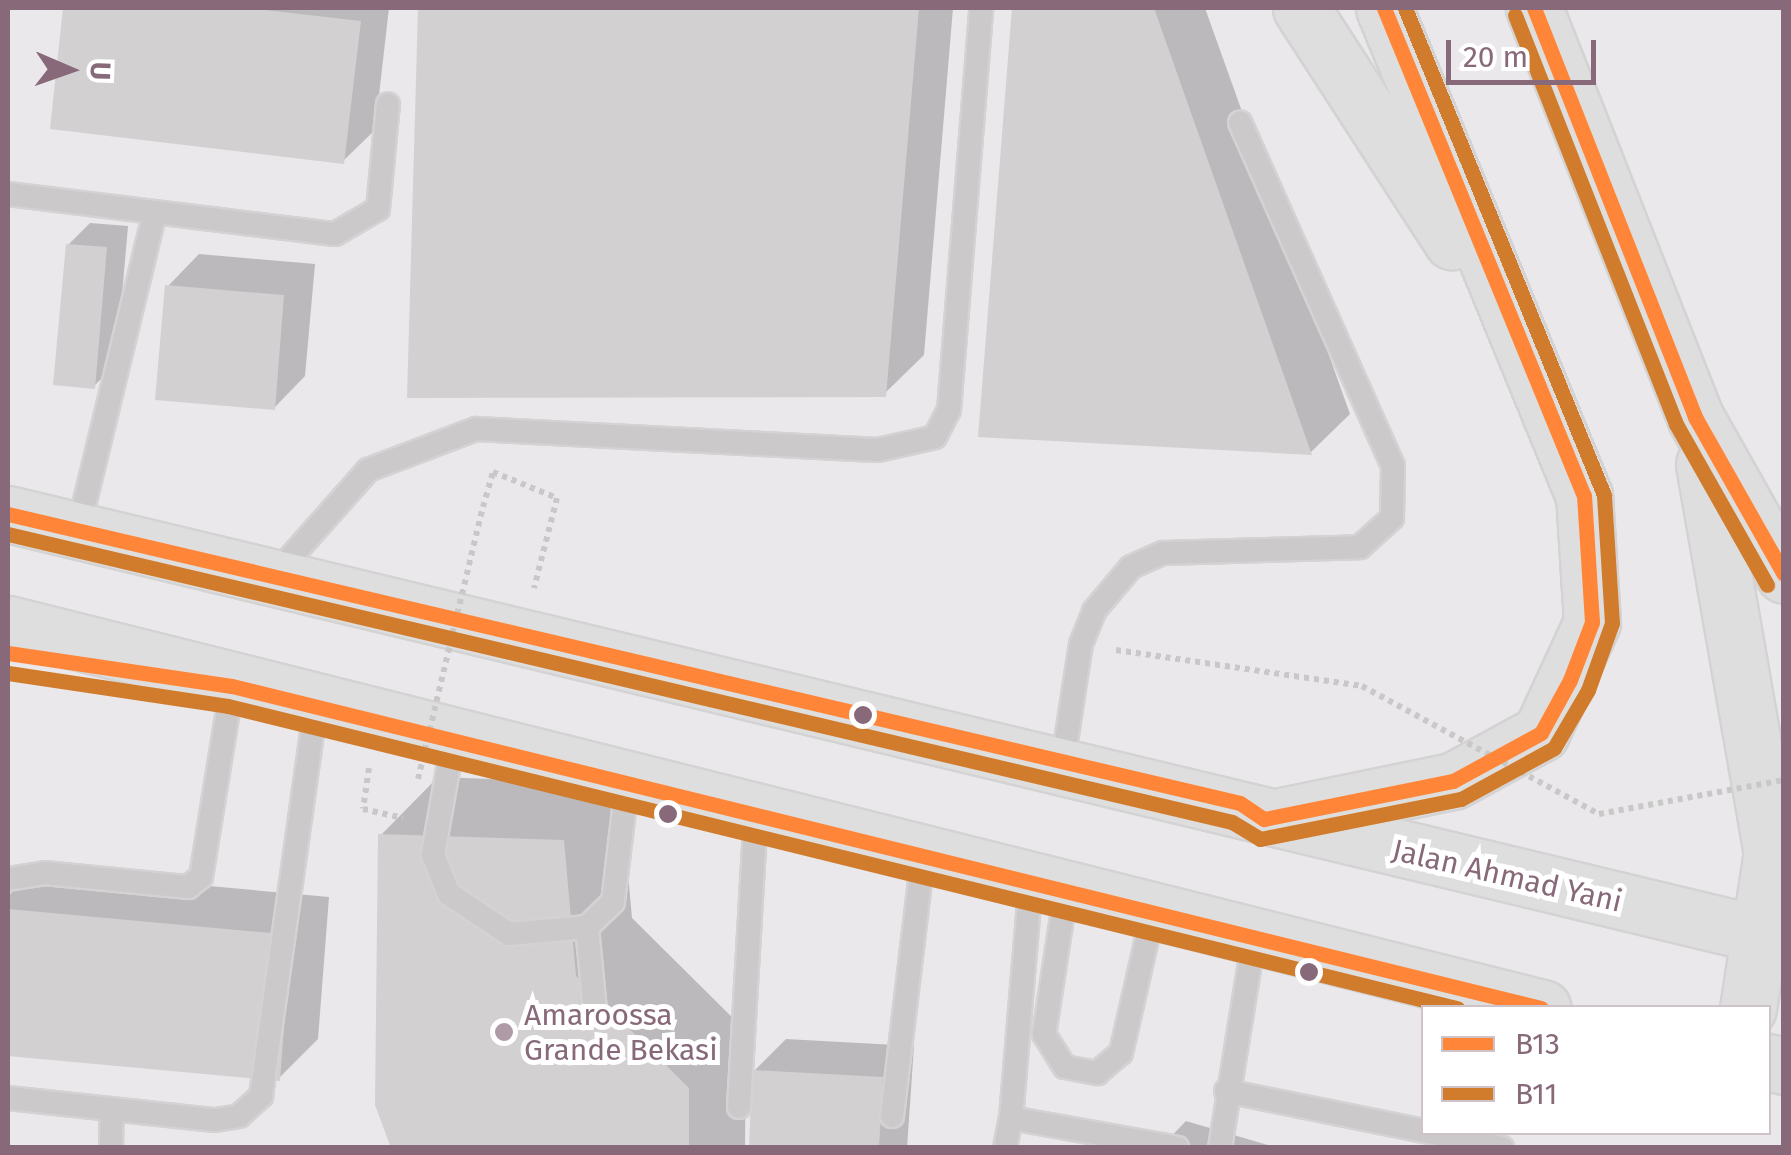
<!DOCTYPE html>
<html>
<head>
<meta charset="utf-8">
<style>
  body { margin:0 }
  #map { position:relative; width:1791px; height:1155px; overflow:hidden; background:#f8f8f8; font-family:"Fira Sans",sans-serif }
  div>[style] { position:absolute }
  .built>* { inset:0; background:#eae8ea }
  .shadow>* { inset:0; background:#0003 }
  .building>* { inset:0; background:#d3d0d2 }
  .path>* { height:6px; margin-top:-3px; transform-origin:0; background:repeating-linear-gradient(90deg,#c9c8c8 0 5px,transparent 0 10px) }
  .roads { filter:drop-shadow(2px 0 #d4d3d4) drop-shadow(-2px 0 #d4d3d4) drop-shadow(0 2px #d4d3d4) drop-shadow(0 -2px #d4d3d4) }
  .lane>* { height:22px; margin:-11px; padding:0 11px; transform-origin:11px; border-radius:11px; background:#ccc9ca }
  .highway>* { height:55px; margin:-27.5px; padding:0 27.5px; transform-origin:27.5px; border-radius:27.5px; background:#dfdede }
  .path-bridge>* { height:6px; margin-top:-3px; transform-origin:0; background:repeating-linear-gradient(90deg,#c9c8c8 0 5px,transparent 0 10px) }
  .bus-1>* { height:15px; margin:-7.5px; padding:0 7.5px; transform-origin:7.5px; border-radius:7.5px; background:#ff8638 }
  .bus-2>* { height:15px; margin:-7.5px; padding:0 7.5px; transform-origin:7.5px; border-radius:7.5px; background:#d17c2c }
  .dots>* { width:28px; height:28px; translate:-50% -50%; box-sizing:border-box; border:5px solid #fff; border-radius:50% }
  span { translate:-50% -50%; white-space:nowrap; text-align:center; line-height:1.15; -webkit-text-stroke:10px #fff; paint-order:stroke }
  .street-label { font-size:30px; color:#876979 }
  .poi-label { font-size:30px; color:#876979 }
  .left { translate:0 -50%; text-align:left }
  .frame { position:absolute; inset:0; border:10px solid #876979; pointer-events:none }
  .legend { position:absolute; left:1421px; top:1005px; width:350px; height:130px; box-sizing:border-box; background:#fff; border:2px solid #cfc3c9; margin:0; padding:12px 18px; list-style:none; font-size:30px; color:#876979 }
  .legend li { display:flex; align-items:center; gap:20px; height:50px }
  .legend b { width:50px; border:2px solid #cfc3c9 }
  .north { position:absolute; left:20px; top:20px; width:100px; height:100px; -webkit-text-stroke:8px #fff; paint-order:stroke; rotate:92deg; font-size:28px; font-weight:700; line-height:40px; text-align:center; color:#876979 }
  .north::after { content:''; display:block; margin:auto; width:35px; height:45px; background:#876979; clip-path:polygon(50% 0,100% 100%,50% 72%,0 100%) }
  .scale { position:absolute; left:1446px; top:40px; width:150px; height:45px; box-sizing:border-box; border:5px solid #876979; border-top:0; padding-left:12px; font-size:30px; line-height:35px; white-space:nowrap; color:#876979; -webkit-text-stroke:8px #fff; paint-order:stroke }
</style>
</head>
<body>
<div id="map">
  <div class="built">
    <div style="clip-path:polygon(evenodd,8px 8px,1783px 8px,1783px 1147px,8px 1147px,8px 8px,1424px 1008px,1768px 1008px,1768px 1132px,1424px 1132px,1424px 1008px)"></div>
  </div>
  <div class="shadow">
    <div style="clip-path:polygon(66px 8px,389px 8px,375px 130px,343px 161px,52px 127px)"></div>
    <div style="clip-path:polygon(421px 8px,953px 8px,924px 355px,884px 394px,410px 396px)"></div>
    <div style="clip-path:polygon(1015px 8px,1205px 8px,1350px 414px,1311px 452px,980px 434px)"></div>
    <div style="clip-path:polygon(90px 223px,128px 226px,116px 364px,94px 386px,68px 245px)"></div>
    <div style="clip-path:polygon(199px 254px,315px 264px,305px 376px,274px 408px,168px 286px)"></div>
    <div style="clip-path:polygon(438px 777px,620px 784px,632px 918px,746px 1031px,745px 1148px,394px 1148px,381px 835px)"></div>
    <div style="clip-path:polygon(34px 870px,329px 897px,318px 1039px,279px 1078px,8px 1054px,8px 896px)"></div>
    <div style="clip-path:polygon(786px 1039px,914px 1046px,907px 1148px,752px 1148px,754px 1071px)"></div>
    <div style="clip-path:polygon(1186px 1121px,1278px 1148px,1160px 1148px)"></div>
  </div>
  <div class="building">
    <div style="clip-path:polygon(63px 8px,248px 8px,361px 21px,344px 164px,50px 129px)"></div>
    <div style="clip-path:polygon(418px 8px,919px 8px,886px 397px,407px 398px)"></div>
    <div style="clip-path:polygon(1012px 8px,1154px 8px,1312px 455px,978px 437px)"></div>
    <div style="clip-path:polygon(66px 244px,107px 247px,95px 389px,53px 385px)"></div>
    <div style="clip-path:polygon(165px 285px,284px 295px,275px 410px,155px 400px)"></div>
    <div style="clip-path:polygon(378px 834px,564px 840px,576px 976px,689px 1088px,689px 1148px,391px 1148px,375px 1105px)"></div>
    <div style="clip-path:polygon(8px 909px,291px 935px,280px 1081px,8px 1056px)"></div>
    <div style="clip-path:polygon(752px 1070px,883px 1077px,879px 1148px,749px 1148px)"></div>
  </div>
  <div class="path">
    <div style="left:483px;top:507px;width:36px;rotate:-74deg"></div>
    <div style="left:493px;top:472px;width:69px;rotate:22.1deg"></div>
    <div style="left:557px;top:498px;width:93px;rotate:104.3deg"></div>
    <div style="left:1116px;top:650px;width:249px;rotate:8.3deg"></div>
    <div style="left:369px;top:768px;width:41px;rotate:98.3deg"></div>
    <div style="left:363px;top:809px;width:41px;rotate:12.7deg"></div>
  </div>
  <div class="roads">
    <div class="lane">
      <div style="left:8px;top:194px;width:329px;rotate:7deg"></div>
      <div style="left:335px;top:234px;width:50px;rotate:-30.2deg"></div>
      <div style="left:378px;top:209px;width:105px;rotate:-84.6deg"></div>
      <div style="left:78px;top:530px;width:324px;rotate:-76.4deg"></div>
      <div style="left:274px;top:576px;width:142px;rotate:-48.4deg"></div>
      <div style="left:368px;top:470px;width:116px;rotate:-20.8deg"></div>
      <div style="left:476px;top:429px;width:403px;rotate:3deg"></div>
      <div style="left:878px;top:450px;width:58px;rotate:-12.8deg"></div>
      <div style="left:935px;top:437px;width:30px;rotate:-63deg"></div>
      <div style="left:949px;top:410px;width:403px;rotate:-85.4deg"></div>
      <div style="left:453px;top:741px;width:116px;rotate:100deg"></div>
      <div style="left:433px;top:855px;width:42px;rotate:67.7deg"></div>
      <div style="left:449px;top:894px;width:72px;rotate:33.7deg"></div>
      <div style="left:509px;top:934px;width:78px;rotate:-5.1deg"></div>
      <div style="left:587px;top:927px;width:36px;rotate:-44deg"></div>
      <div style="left:613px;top:902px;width:119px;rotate:-83.2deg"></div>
      <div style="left:1063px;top:761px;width:118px;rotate:-81.3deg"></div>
      <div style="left:1081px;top:644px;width:35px;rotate:-68deg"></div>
      <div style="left:1094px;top:611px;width:57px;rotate:-49.9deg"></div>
      <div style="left:1131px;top:567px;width:35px;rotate:-24deg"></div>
      <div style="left:1163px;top:553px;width:197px;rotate:-1.7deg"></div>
      <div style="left:1360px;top:547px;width:43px;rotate:-42.2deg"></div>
      <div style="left:1392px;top:518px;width:52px;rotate:-88.9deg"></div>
      <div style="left:1393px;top:466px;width:376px;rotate:-114deg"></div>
      <div style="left:8px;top:879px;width:36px;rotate:-9deg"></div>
      <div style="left:44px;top:873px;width:145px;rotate:5.6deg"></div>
      <div style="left:188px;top:887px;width:16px;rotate:-38deg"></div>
      <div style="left:201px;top:877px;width:193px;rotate:-80.8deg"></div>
      <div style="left:1066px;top:891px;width:145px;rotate:98.7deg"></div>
      <div style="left:1044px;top:1034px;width:39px;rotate:58deg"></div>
      <div style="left:1065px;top:1067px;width:33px;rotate:11deg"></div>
      <div style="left:1097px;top:1073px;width:31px;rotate:-40deg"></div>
      <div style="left:1121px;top:1053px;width:145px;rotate:-77.2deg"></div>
      <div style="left:587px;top:927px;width:93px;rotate:84.5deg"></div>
      <div style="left:1226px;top:1091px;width:202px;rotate:11.4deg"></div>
      <div style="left:8px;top:1098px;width:208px;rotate:6.1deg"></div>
      <div style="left:215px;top:1120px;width:24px;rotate:-9deg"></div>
      <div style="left:239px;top:1116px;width:30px;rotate:-42deg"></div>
      <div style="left:261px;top:1096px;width:393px;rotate:-82deg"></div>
      <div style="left:739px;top:1107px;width:292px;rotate:-86.7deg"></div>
      <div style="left:892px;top:1116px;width:262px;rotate:-83.2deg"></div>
      <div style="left:1011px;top:1118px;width:237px;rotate:-85.2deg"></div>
      <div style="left:1429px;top:1132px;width:75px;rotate:12.4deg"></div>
      <div style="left:111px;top:1148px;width:39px;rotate:-89deg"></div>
      <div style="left:1005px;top:1148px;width:31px;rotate:-79deg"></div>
      <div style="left:1011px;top:1118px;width:169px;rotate:10.2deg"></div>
      <div style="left:1220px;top:1148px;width:214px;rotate:-80.8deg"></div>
    </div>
    <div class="highway">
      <div style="left:1301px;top:8px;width:278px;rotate:57.1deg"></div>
      <div style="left:1534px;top:8px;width:440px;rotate:68.5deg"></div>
      <div style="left:1695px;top:417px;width:181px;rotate:60.6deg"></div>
      <div style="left:1704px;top:464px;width:394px;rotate:80.1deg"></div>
      <div style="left:1772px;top:852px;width:158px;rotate:98.7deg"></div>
      <div style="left:8px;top:514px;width:1826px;rotate:13.49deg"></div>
      <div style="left:8px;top:624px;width:1582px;rotate:14.05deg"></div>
      <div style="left:1282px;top:816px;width:175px;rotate:-11.6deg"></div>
      <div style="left:1453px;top:781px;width:100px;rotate:-28.6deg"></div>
      <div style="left:1541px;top:733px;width:122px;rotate:-65.3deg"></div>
      <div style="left:1592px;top:622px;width:126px;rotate:-93.6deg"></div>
      <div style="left:1584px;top:496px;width:527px;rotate:-112.29deg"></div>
      <div style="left:1768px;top:1062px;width:16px;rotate:14deg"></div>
    </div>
  </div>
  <div class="path-bridge">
    <div style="left:1362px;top:686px;width:269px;rotate:28.4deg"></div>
    <div style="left:1599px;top:814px;width:188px;rotate:-10.4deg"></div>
    <div style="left:418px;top:779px;width:280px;rotate:-76.6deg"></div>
  </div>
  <div class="bus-1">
    <div style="left:1534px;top:8px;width:440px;rotate:68.5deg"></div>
    <div style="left:1695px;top:417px;width:180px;rotate:60.5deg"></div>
    <div style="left:8px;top:514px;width:1265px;rotate:13.2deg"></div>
    <div style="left:1240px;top:803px;width:29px;rotate:34deg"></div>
    <div style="left:1264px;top:819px;width:193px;rotate:-11.4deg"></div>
    <div style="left:1453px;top:781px;width:100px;rotate:-28.6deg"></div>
    <div style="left:1541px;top:733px;width:60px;rotate:-61.3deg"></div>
    <div style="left:1570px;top:680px;width:62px;rotate:-69.2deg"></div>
    <div style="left:1592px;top:622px;width:126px;rotate:-93.6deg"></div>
    <div style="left:1584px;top:496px;width:527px;rotate:-112.29deg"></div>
    <div style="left:8px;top:653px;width:226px;rotate:8.4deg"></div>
    <div style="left:232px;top:686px;width:1348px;rotate:13.82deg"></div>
  </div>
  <div class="bus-2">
    <div style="left:1515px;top:15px;width:440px;rotate:68.5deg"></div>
    <div style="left:1676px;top:424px;width:185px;rotate:60.5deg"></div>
    <div style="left:8px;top:534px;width:1257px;rotate:13.24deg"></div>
    <div style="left:1232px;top:822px;width:33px;rotate:31deg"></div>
    <div style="left:1260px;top:839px;width:205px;rotate:-11.3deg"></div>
    <div style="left:1461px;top:799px;width:106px;rotate:-28.7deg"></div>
    <div style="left:1554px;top:748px;width:67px;rotate:-59.6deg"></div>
    <div style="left:1588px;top:690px;width:71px;rotate:-70.3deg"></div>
    <div style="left:1612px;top:623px;width:128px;rotate:-93.6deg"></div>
    <div style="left:1604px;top:495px;width:526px;rotate:-112.23deg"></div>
    <div style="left:8px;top:673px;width:222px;rotate:8.5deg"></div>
    <div style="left:228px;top:706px;width:1266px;rotate:13.81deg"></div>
  </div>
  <div class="dots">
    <div style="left:863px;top:715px;background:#876979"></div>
    <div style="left:668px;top:814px;background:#876979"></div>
    <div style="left:1309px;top:972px;background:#876979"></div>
    <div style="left:504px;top:1032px;background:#af9ba5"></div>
  </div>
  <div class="street-label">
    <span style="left:1507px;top:876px;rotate:13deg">Jalan Ahmad Yani</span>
  </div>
  <div class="poi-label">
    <span class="left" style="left:524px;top:1032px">Amaroossa<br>Grande Bekasi</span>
  </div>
  <div class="frame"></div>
  <ul class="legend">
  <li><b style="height:12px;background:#ff8638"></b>B13</li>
  <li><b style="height:12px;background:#d17c2c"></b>B11</li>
  </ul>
  <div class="north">U</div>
  <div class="scale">20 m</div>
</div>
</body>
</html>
